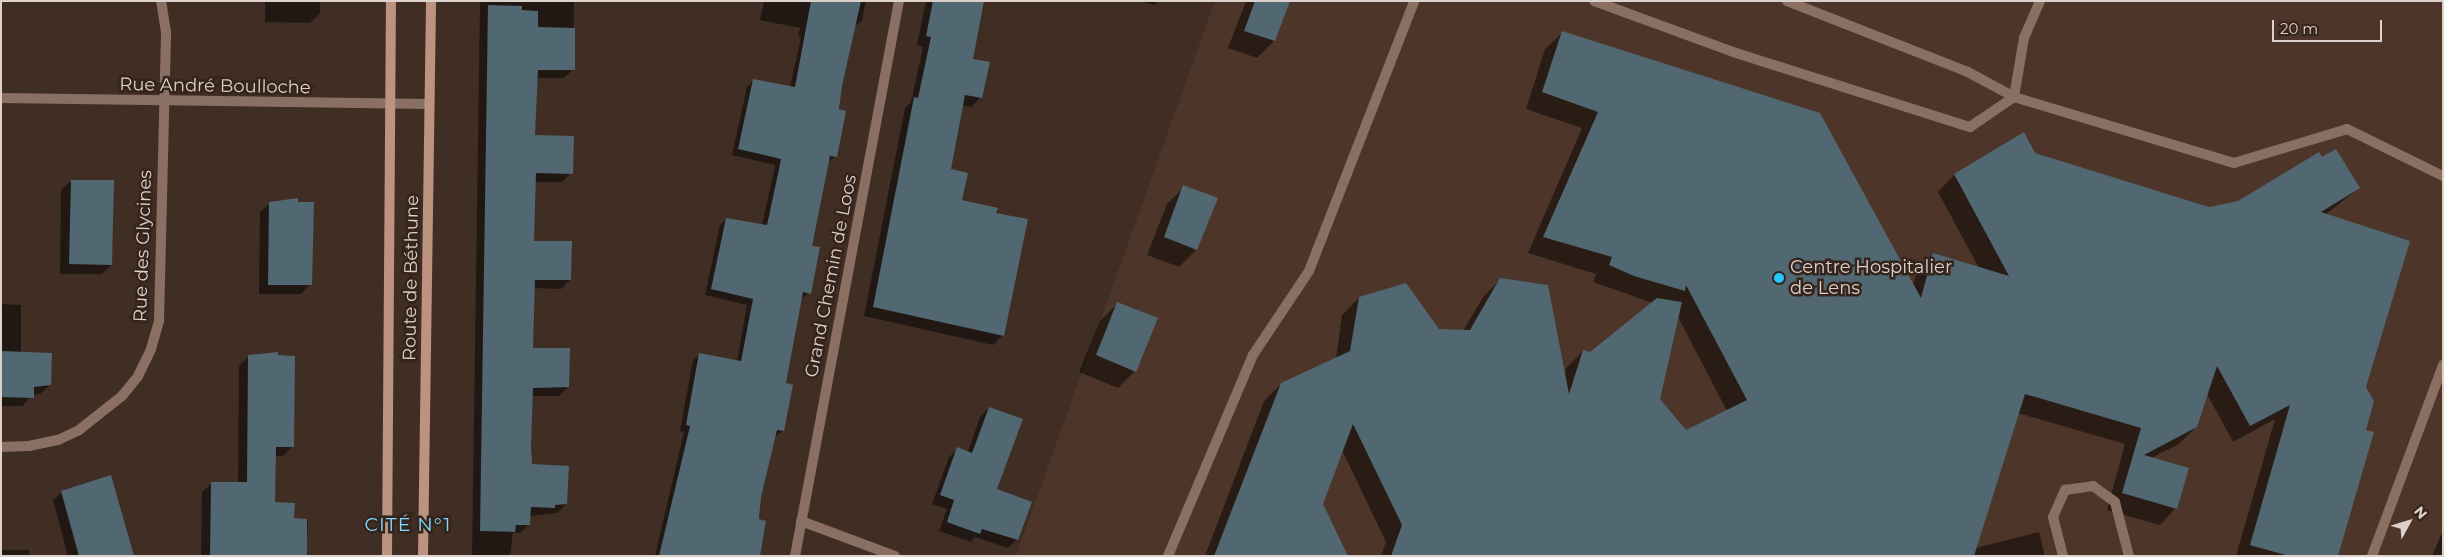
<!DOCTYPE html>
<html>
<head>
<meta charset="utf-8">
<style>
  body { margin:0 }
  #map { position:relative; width:2444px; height:557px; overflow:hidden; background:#402e25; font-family:Montserrat,sans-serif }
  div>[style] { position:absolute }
  .built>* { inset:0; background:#4e3529 }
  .shadow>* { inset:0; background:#0007 }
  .building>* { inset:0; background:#516771 }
  .service>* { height:10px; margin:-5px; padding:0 5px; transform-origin:5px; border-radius:5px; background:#8a7063 }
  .minor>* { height:10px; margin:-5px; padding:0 5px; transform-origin:5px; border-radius:5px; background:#8a7063 }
  .secondary>* { height:10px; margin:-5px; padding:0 5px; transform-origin:5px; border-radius:5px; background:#bc937e }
  .dots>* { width:14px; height:14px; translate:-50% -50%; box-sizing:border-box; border:2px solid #35241b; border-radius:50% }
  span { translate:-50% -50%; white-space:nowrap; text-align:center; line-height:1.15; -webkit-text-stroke:5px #35241b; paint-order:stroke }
  .street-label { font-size:18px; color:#ddd1cb }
  .poi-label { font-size:18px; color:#ddd1cb }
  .left { translate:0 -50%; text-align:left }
  .neighbourhood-label { font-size:19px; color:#80d9fe; letter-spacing:1px }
  .frame { position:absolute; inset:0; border:2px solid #ddd1cb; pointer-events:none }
  .north { position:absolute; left:2384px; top:497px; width:50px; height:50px; -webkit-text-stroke:4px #35241b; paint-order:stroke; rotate:51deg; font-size:14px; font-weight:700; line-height:20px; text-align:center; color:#ddd1cb }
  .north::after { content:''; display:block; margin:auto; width:18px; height:22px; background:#ddd1cb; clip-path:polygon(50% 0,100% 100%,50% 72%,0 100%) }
  .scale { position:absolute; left:2272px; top:20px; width:110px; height:22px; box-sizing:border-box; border:2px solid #ddd1cb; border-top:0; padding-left:6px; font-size:15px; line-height:18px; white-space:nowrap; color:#ddd1cb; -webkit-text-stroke:4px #35241b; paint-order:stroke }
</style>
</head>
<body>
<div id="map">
  <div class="built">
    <div style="clip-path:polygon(1215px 1px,2443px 1px,2443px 556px,1016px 556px)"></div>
  </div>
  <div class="shadow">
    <div style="clip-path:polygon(265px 1px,320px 1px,320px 13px,310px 23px,265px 22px)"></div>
    <div style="clip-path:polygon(480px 1px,574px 1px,573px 69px,564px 78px,536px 78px,534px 136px,571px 173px,562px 182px,534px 182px,533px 243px,570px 280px,561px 289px,533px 288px,532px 349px,568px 387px,559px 396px,531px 396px,531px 465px,566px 504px,557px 513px,530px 516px,529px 524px,520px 533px,513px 533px,510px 556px,472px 556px)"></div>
    <div style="clip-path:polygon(764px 1px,866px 1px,862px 21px,854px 27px,841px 86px,836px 156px,828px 162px,811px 247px,809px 293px,801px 299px,784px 384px,783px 431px,774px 437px,760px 497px,758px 556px,655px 556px,684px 432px,680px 431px,693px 360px,700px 354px,737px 361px,747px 305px,705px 295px,720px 225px,727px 219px,762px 225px,773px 176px,775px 165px,732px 155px,747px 87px,754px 80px,790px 87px,801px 37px,798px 36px,800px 28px,760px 20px)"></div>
    <div style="clip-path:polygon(926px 1px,983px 1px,972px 60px,981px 97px,971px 107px,961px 105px,950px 170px,960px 200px,995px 214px,1003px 335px,993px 345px,864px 316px,905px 108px,911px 102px,923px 47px,917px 45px)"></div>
    <div style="clip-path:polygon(1138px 1px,1158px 1px,1155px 5px)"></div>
    <div style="clip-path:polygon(1246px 1px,1289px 1px,1274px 41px,1257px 58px,1228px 48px)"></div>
    <div style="clip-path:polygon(evenodd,1562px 33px,1913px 286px,1917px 271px,1934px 255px,1979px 268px,1938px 192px,1954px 175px,2023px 133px,2034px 154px,2209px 208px,2239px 202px,2322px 158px,2359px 188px,2325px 215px,2365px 387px,2364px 431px,2336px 556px,2236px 556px,2275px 419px,2233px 442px,2207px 394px,2196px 427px,2179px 444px,2151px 458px,2176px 508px,2160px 525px,2107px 510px,2125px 444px,2018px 413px,1976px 548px,2039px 532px,2045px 556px,1381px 556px,1386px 542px,1342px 450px,1321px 504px,1347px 556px,1205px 556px,1264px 401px,1281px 384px,1336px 359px,1342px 315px,1359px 298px,1438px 330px,1463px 331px,1483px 297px,1500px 280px,1564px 376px,1566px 368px,1583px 351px,1590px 354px,1653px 303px,1593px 282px,1596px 274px,1528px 253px,1582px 128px,1526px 109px,1545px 49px,1562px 33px,1678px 317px,1727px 411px,1686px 432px,1659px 399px,1678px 317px)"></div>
    <div style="clip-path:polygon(71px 181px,111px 265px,102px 274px,60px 274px,61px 190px)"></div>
    <div style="clip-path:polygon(1184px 187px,1196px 250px,1179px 267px,1147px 255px,1167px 204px)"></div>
    <div style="clip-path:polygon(270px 203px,310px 284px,301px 294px,259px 294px,260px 212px)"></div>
    <div style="clip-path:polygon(1px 304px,21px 305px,21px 353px,50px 385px,40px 394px,32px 395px,23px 406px,1px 406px)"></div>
    <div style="clip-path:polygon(1117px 304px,1135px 371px,1118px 388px,1079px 372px,1100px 321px)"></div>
    <div style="clip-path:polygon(249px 356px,293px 446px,283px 456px,275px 456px,274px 504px,292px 519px,308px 520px,306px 556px,201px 556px,202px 492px,212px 483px,238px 483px,239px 366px)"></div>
    <div style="clip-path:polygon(989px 408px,995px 490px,1017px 539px,1008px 548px,975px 537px,971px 542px,939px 531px,947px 509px,932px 504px,949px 457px,958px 449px,968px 452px,980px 417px)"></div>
    <div style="clip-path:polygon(62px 492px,132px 556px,68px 556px,53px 500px)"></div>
    <div style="clip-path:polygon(2443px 530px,2443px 556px,2432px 556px)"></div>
    <div style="clip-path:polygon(1px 550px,29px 550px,29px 556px,1px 556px)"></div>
  </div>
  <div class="building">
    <div style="clip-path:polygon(811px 1px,861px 1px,842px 86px,839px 109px,846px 111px,837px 157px,830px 156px,812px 246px,820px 247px,811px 294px,803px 292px,786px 383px,793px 385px,784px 431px,777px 430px,761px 497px,759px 519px,766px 521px,760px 556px,659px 556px,690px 426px,686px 425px,699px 353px,741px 361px,753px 299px,711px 289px,726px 218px,767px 225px,779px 169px,781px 159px,738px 149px,753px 79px,795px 87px)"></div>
    <div style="clip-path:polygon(933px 1px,984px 1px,973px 59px,990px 62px,982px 98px,965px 95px,951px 169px,968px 173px,962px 200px,998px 208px,996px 213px,1028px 219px,1004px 336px,873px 307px,914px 97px,918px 98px,931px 37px,926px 36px)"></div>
    <div style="clip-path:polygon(1255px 1px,1290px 1px,1275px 41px,1244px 31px)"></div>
    <div style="clip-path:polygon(488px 5px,522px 6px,522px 10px,538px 11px,538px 27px,575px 28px,575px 70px,538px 70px,535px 135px,574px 136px,573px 174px,536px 173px,534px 241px,572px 241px,571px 280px,535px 280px,533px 348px,570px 348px,569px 387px,533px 388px,531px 447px,532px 464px,569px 466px,567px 504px,555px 505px,555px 508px,531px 507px,530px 525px,516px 525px,515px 532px,480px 531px)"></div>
    <div style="clip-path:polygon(1562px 31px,1820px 113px,1921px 298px,1933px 253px,2009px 276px,1954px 174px,2024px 132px,2035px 153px,2209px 207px,2238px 201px,2319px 152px,2322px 157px,2336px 149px,2360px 188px,2321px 212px,2410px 241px,2366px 387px,2374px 401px,2366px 430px,2374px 432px,2338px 556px,2289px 556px,2250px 545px,2290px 405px,2250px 426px,2217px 366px,2197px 427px,2144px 455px,2189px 468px,2177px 509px,2122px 493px,2141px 428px,2025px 394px,1974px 556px,1391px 556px,1402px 525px,1353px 424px,1323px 504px,1348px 556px,1214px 556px,1281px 383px,1350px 351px,1359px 297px,1406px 283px,1439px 329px,1470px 330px,1500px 278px,1548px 285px,1569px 394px,1583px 350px,1590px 352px,1657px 298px,1682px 302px,1660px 399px,1686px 430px,1747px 400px,1686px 285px,1685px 291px,1634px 276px,1609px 265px,1612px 257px,1543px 237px,1598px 112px,1542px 92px)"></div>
    <div style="clip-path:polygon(71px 180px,114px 180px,112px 265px,69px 264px)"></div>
    <div style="clip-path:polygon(1183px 185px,1218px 198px,1197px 250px,1164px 237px)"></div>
    <div style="clip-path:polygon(298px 198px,298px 202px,314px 202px,312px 285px,268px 285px,269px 202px)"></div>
    <div style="clip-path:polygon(1117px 302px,1158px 318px,1136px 372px,1096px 355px)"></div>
    <div style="clip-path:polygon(1px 351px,52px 353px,51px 385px,34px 387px,34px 398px,1px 397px)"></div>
    <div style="clip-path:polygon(278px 352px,278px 355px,295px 356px,294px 447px,276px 447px,275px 502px,295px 503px,294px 518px,307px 519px,307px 556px,210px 556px,211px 482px,247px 482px,248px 355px)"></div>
    <div style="clip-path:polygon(989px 407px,1023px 419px,997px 489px,1032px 502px,1018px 540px,982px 529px,980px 534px,947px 522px,954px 500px,940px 495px,957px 447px,972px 453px)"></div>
    <div style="clip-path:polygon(111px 475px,134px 556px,79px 556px,61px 491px)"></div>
  </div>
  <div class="service">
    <div style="left:1594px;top:1px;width:148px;rotate:20.1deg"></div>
    <div style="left:1733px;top:52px;width:249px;rotate:17.6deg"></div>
    <div style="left:1970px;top:127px;width:53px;rotate:-34.3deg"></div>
    <div style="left:2014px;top:97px;width:60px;rotate:-80.4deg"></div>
    <div style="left:2024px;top:38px;width:40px;rotate:-66.6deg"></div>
    <div style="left:1787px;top:1px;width:192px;rotate:21.4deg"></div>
    <div style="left:1966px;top:71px;width:55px;rotate:28.4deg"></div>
    <div style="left:2014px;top:97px;width:230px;rotate:16.7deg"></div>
    <div style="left:2234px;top:163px;width:118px;rotate:-16.7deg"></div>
    <div style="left:2347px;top:129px;width:107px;rotate:26.1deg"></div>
    <div style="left:1168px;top:556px;width:218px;rotate:-67.1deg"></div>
    <div style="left:1253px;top:355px;width:101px;rotate:-56.3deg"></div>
    <div style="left:1309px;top:271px;width:290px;rotate:-68.7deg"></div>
    <div style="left:2063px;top:556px;width:40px;rotate:-104.4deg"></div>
    <div style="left:2053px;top:517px;width:30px;rotate:-66deg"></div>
    <div style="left:2065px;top:490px;width:28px;rotate:-8deg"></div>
    <div style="left:2093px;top:486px;width:27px;rotate:36deg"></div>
    <div style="left:2115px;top:502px;width:56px;rotate:75.5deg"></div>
    <div style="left:2372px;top:556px;width:204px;rotate:-69.6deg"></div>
  </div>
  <div class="minor">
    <div style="left:1px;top:98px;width:428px;rotate:0.8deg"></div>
    <div style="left:1px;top:447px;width:28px;rotate:-2deg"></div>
    <div style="left:29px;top:446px;width:30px;rotate:-12deg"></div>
    <div style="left:58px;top:440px;width:23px;rotate:-25deg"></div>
    <div style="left:79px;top:430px;width:55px;rotate:-38.3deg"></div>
    <div style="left:122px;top:396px;width:26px;rotate:-51deg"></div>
    <div style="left:138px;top:376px;width:30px;rotate:-64deg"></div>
    <div style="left:151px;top:349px;width:29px;rotate:-74deg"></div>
    <div style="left:159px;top:321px;width:289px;rotate:-88.6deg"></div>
    <div style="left:166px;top:32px;width:31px;rotate:-99deg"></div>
    <div style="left:801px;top:521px;width:100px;rotate:20.4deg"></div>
    <div style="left:795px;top:556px;width:565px;rotate:-79.39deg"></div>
  </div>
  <div class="secondary">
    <div style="left:387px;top:556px;width:555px;rotate:-89.59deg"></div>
    <div style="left:423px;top:556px;width:555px;rotate:-89.17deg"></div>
  </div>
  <div class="dots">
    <div style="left:1779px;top:278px;background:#23c9fe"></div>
  </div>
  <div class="street-label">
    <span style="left:215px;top:86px;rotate:1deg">Rue André Boulloche</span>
    <span style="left:143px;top:246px;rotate:-88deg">Rue des Glycines</span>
    <span style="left:831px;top:276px;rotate:-79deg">Grand Chemin de Loos</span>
    <span style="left:411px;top:278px;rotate:-89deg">Route de Béthune</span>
  </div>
  <div class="poi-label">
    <span class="left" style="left:1790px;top:278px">Centre Hospitalier<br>de Lens</span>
  </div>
  <div class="neighbourhood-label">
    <span style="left:408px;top:525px">CITÉ N°1</span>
  </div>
  <div class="frame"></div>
  <div class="north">N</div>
  <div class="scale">20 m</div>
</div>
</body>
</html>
